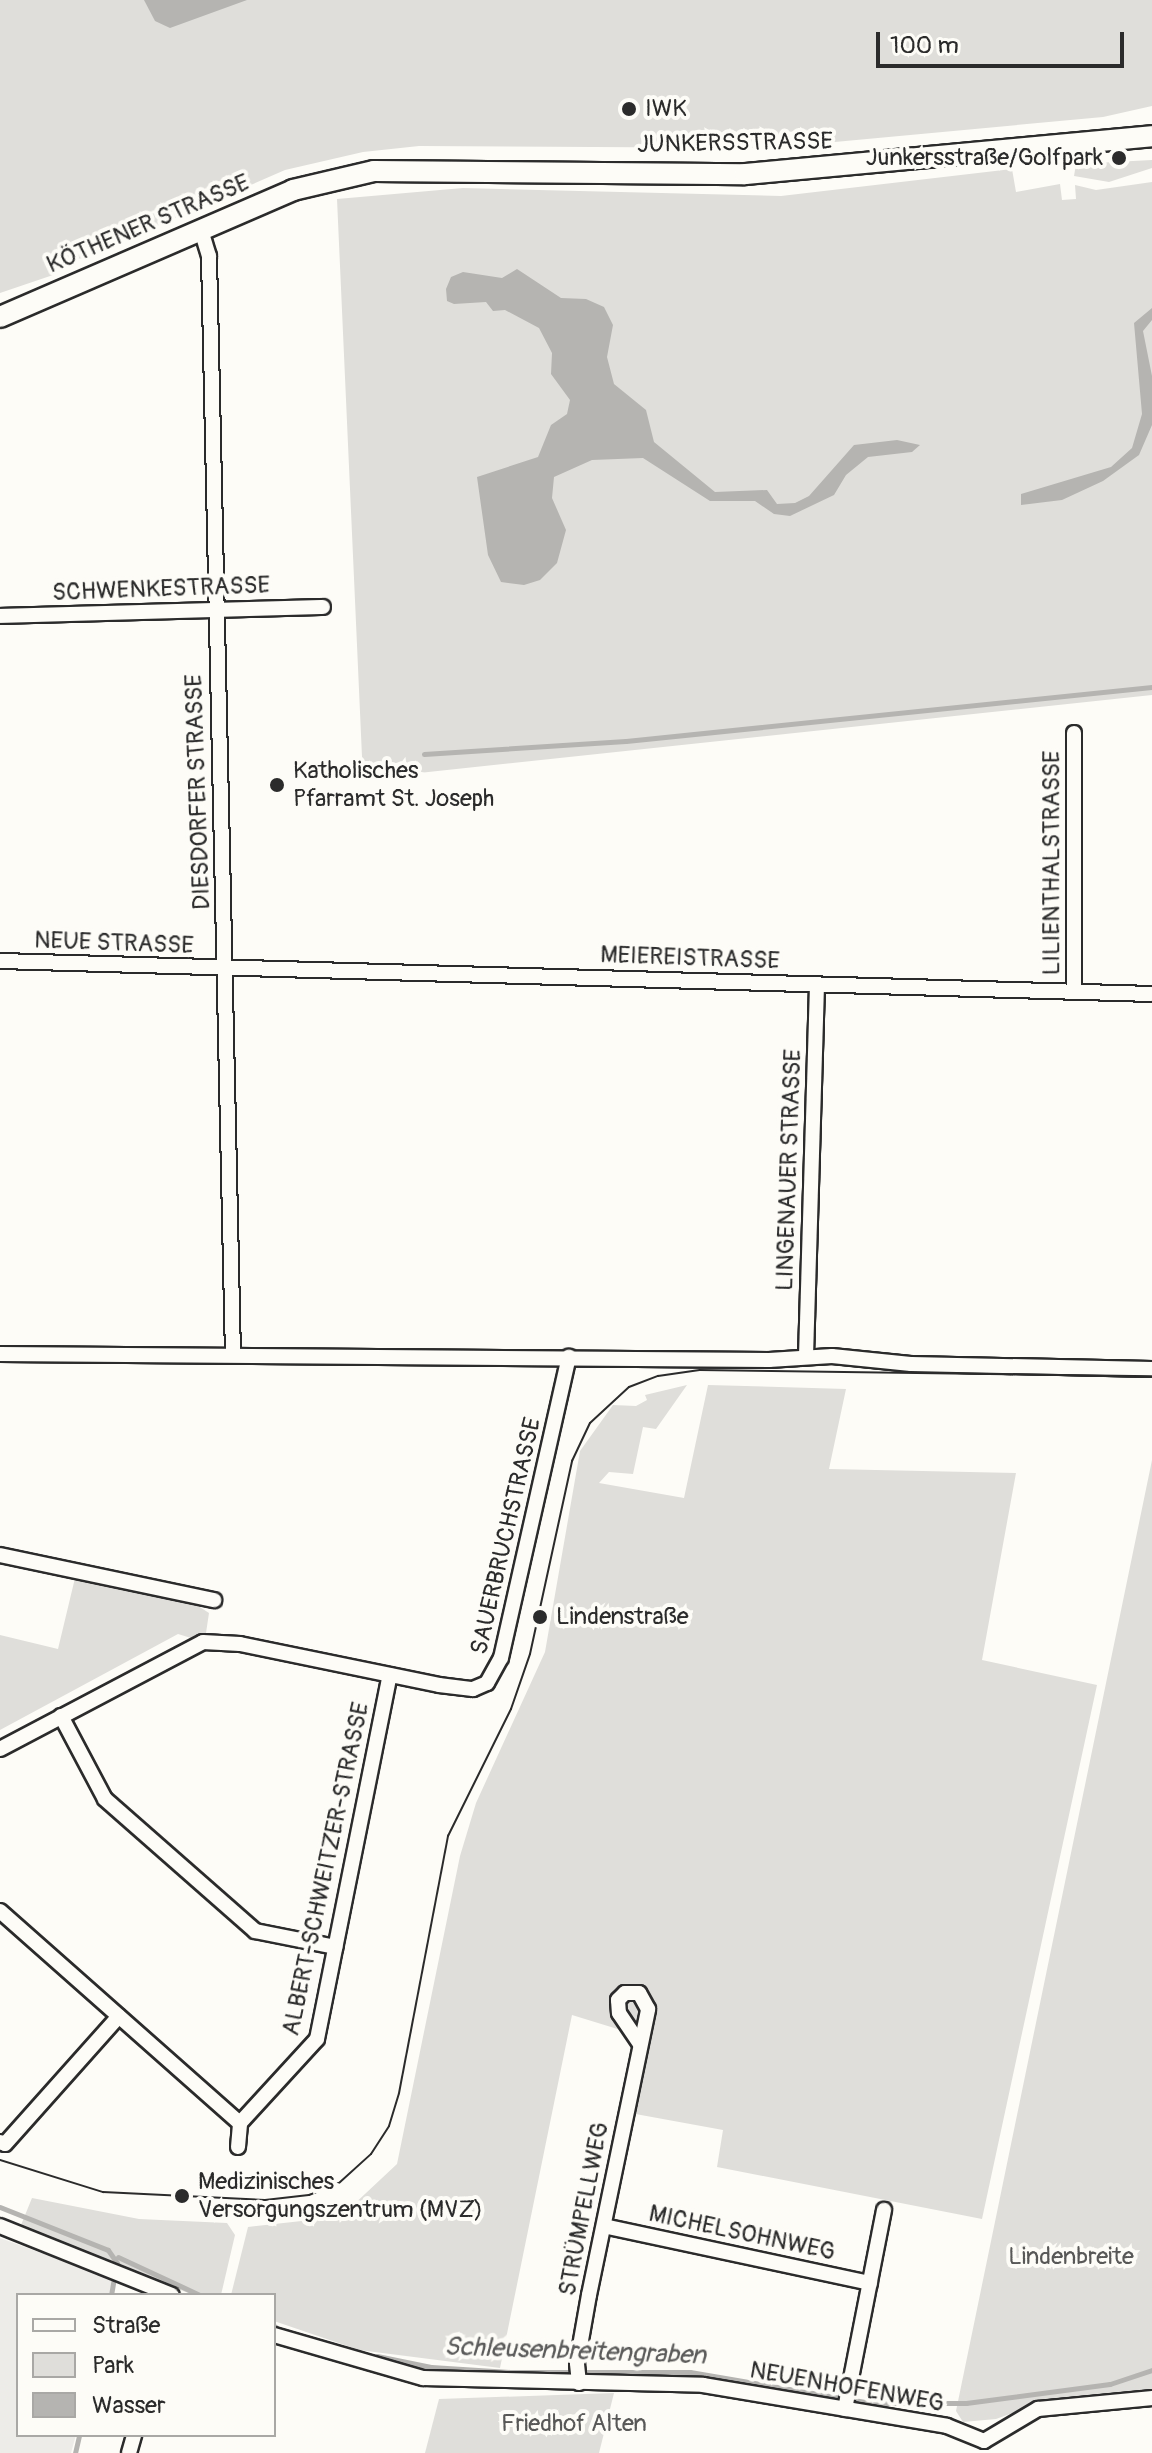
<!DOCTYPE html>
<html>
<head>
<meta charset="utf-8">
<style>
  body { margin:0 }
  #map { position:relative; width:1152px; height:2453px; overflow:hidden; background:#fdfcf7; font-family:Pangolin,sans-serif }
  div>[style] { position:absolute }
  .built>* { inset:0; background:#edece8 }
  .green>* { inset:0; background:#dfdeda }
  .water>* { inset:0; background:#b5b4b1 }
  .stream>* { height:5px; margin:-2.5px; padding:0 2.5px; transform-origin:2.5px; border-radius:2.5px; background:#b5b4b1 }
  .roads { filter:drop-shadow(2px 0 #2b2b2b) drop-shadow(-2px 0 #2b2b2b) drop-shadow(0 2px #2b2b2b) drop-shadow(0 -2px #2b2b2b) }
  .minor>* { height:14px; margin:-7px; padding:0 7px; transform-origin:7px; border-radius:7px; background:#fdfcf7 }
  .secondary>* { height:20px; margin:-10px; padding:0 10px; transform-origin:10px; border-radius:10px; background:#fdfcf7 }
  .tram>* { height:2px; margin:-1px; padding:0 1px; transform-origin:1px; border-radius:1px; background:#2b2b2b }
  .dots>* { width:22px; height:22px; translate:-50% -50%; box-sizing:border-box; border:4px solid #fdfcf7; border-radius:50% }
  span { translate:-50% -50%; white-space:nowrap; text-align:center; line-height:1.15; -webkit-text-stroke:8px #fdfcf7; paint-order:stroke }
  .poi-label { font-size:24px; color:#2b2b2b }
  .left { translate:0 -50%; text-align:left }
  .right { translate:-100% -50%; text-align:right }
  .street-label { font-size:24px; color:#2b2b2b }
  .park-label { font-size:24px; color:#585857 }
  .water-label { font-size:26px; color:#5b5b5a; font-style:italic }
  .legend { position:absolute; left:16px; top:2293px; width:260px; height:144px; box-sizing:border-box; background:#fdfcf7; border:2px solid #a9a8a5; margin:0; padding:10px 14px; list-style:none; font-size:24px; color:#2b2b2b }
  .legend li { display:flex; align-items:center; gap:16px; height:40px }
  .legend b { width:40px; border:2px solid #a9a8a5 }
  .scale { position:absolute; left:876px; top:32px; width:248px; height:36px; box-sizing:border-box; border:4px solid #2b2b2b; border-top:0; padding-left:10px; font-size:24px; line-height:28px; white-space:nowrap; color:#2b2b2b; -webkit-text-stroke:6px #fdfcf7; paint-order:stroke }
</style>
</head>
<body>
<div id="map">
  <div class="built">
    <div style="clip-path:polygon(0 2238px,113px 2279px,109px 2295px,18px 2295px,18px 2435px,76px 2435px,71px 2453px,0 2453px)"></div>
  </div>
  <div class="green">
    <div style="clip-path:polygon(0 0,1152px 0,1152px 106px,1103px 117px,770px 148px,419px 146px,363px 152px,285px 170px,84px 258px,62px 261px,56px 274px,0 293px)"></div>
    <div style="clip-path:polygon(1152px 160px,1152px 168px,1109px 182px,1074px 176px,1076px 164px)"></div>
    <div style="clip-path:polygon(1012px 169px,1016px 192px,1060px 184px,1062px 200px,1076px 199px,1075px 185px,1096px 190px,1152px 182px,1152px 695px,363px 779px,337px 199px,463px 188px,781px 196px)"></div>
    <div style="clip-path:polygon(687px 1385px,656px 1429px,643px 1427px,633px 1474px,609px 1472px,599px 1483px,684px 1498px,708px 1385px,846px 1389px,829px 1469px,1016px 1473px,982px 1660px,1097px 1685px,982px 2219px,717px 2167px,723px 2130px,630px 2113px,650px 2039px,572px 2015px,500px 2368px,359px 2350px,274px 2321px,274px 2295px,231px 2295px,248px 2227px,320px 2219px,350px 2208px,397px 2164px,460px 1856px,476px 1803px,545px 1652px,580px 1451px,613px 1405px,636px 1406px,647px 1400px,645px 1395px)"></div>
    <div style="clip-path:polygon(1152px 1460px,1152px 2389px,1037px 2404px,996px 2419px,963px 2422px,956px 2411px)"></div>
    <div style="clip-path:polygon(75px 1578px,192px 1602px,209px 1613px,206px 1633px,191px 1638px,178px 1634px,0 1730px,0 1635px,58px 1649px)"></div>
    <div style="clip-path:polygon(32px 2198px,139px 2219px,227px 2223px,235px 2235px,221px 2295px,193px 2295px,21px 2225px)"></div>
    <div style="clip-path:polygon(614px 2393px,599px 2453px,425px 2453px,439px 2399px)"></div>
  </div>
  <div class="water">
    <div style="clip-path:polygon(144px 0,247px 0,170px 28px,155px 21px)"></div>
    <div style="clip-path:polygon(517px 269px,561px 298px,586px 299px,604px 307px,613px 325px,607px 357px,614px 384px,646px 410px,654px 442px,715px 492px,767px 490px,777px 504px,795px 503px,809px 496px,854px 445px,897px 440px,920px 445px,912px 452px,868px 457px,846px 475px,834px 495px,790px 516px,774px 514px,755px 501px,710px 501px,643px 458px,592px 460px,554px 477px,552px 498px,566px 530px,557px 563px,540px 580px,524px 585px,501px 582px,488px 555px,477px 477px,538px 457px,551px 425px,567px 414px,570px 400px,551px 374px,552px 353px,539px 328px,505px 310px,493px 311px,486px 302px,454px 304px,447px 301px,446px 289px,451px 277px,463px 272px,502px 278px)"></div>
    <div style="clip-path:polygon(1152px 308px,1152px 320px,1143px 331px,1152px 376px,1152px 425px,1139px 455px,1103px 481px,1062px 500px,1021px 505px,1021px 494px,1111px 467px,1132px 448px,1142px 414px,1134px 323px)"></div>
  </div>
  <div class="stream">
    <div style="left:424px;top:754px;width:202px;rotate:-3.7deg"></div>
    <div style="left:626px;top:741px;width:529px;rotate:-5.86deg"></div>
    <div style="left:0;top:2207px;width:116px;rotate:21.7deg"></div>
    <div style="left:108px;top:2250px;width:16px;rotate:55deg"></div>
    <div style="left:118px;top:2257px;width:90px;rotate:24.9deg"></div>
    <div style="left:111px;top:2295px;width:17px;rotate:-80deg"></div>
    <div style="left:274px;top:2326px;width:2px;rotate:27deg"></div>
    <div style="left:377px;top:2356px;width:55px;rotate:11.5deg"></div>
    <div style="left:431px;top:2367px;width:79px;rotate:3.6deg"></div>
    <div style="left:510px;top:2372px;width:180px"></div>
    <div style="left:690px;top:2372px;width:185px;rotate:9.7deg"></div>
    <div style="left:872px;top:2403px;width:94px"></div>
    <div style="left:966px;top:2403px;width:145px;rotate:-7.5deg"></div>
    <div style="left:1110px;top:2384px;width:44px;rotate:-18.4deg"></div>
    <div style="left:75px;top:2453px;width:18px;rotate:-77deg"></div>
  </div>
  <div class="roads">
    <div class="minor">
      <div style="left:201px;top:230px;width:27px;rotate:73deg"></div>
      <div style="left:209px;top:256px;width:1098px;rotate:88.75deg"></div>
      <div style="left:0;top:616px;width:323px;rotate:-1.6deg"></div>
      <div style="left:0;top:961px;width:1152px;rotate:1.64deg"></div>
      <div style="left:1074px;top:992px;width:259px;rotate:-90deg"></div>
      <div style="left:0;top:1354px;width:769px;rotate:0.45deg"></div>
      <div style="left:769px;top:1360px;width:63px;rotate:-3.6deg"></div>
      <div style="left:832px;top:1356px;width:79px;rotate:5.8deg"></div>
      <div style="left:911px;top:1364px;width:241px;rotate:1.2deg"></div>
      <div style="left:806px;top:1356px;width:372px;rotate:-88.3deg"></div>
      <div style="left:0;top:1555px;width:219px;rotate:11.9deg"></div>
      <div style="left:61px;top:1716px;width:94px;rotate:62.1deg"></div>
      <div style="left:105px;top:1799px;width:200px;rotate:41.3deg"></div>
      <div style="left:255px;top:1931px;width:82px;rotate:11.3deg"></div>
      <div style="left:0;top:1749px;width:229px;rotate:-27.8deg"></div>
      <div style="left:203px;top:1642px;width:37px;rotate:3deg"></div>
      <div style="left:240px;top:1644px;width:203px;rotate:11.6deg"></div>
      <div style="left:439px;top:1685px;width:34px;rotate:7deg"></div>
      <div style="left:473px;top:1689px;width:15px;rotate:-23deg"></div>
      <div style="left:487px;top:1683px;width:29px;rotate:-61deg"></div>
      <div style="left:501px;top:1658px;width:309px;rotate:-77.3deg"></div>
      <div style="left:0;top:1911px;width:320px;rotate:41.5deg"></div>
      <div style="left:240px;top:2123px;width:114px;rotate:-47.5deg"></div>
      <div style="left:317px;top:2039px;width:371px;rotate:-78.7deg"></div>
      <div style="left:0;top:2142px;width:5px;rotate:22deg"></div>
      <div style="left:5px;top:2144px;width:171px;rotate:-48.3deg"></div>
      <div style="left:238px;top:2147px;width:24px;rotate:-85deg"></div>
      <div style="left:0;top:2226px;width:185px;rotate:21.9deg"></div>
      <div style="left:604px;top:2226px;width:272px;rotate:12.1deg"></div>
      <div style="left:274px;top:2335px;width:155px;rotate:16.1deg"></div>
      <div style="left:423px;top:2378px;width:280px;rotate:1.4deg"></div>
      <div style="left:703px;top:2385px;width:247px;rotate:9.5deg"></div>
      <div style="left:947px;top:2426px;width:40px;rotate:22deg"></div>
      <div style="left:579px;top:2383px;width:20px;rotate:-96deg"></div>
      <div style="left:577px;top:2363px;width:69px;rotate:-80deg"></div>
      <div style="left:589px;top:2295px;width:292px;rotate:-78.3deg"></div>
      <div style="left:648px;top:2009px;width:18px;rotate:-119deg"></div>
      <div style="left:639px;top:1993px;width:14px;rotate:180deg"></div>
      <div style="left:625px;top:1993px;width:10px;rotate:135deg"></div>
      <div style="left:618px;top:2000px;width:13px;rotate:86deg"></div>
      <div style="left:619px;top:2013px;width:37px;rotate:56deg"></div>
      <div style="left:845px;top:2409px;width:203px;rotate:-78.9deg"></div>
      <div style="left:984px;top:2441px;width:63px;rotate:-30.7deg"></div>
      <div style="left:1038px;top:2409px;width:115px;rotate:-5.5deg"></div>
      <div style="left:129px;top:2453px;width:19px;rotate:-74deg"></div>
    </div>
    <div class="secondary">
      <div style="left:0;top:317px;width:319px;rotate:-23.4deg"></div>
      <div style="left:293px;top:190px;width:83px;rotate:-13.2deg"></div>
      <div style="left:374px;top:171px;width:371px;rotate:0.5deg"></div>
      <div style="left:745px;top:174px;width:409px;rotate:-5.3deg"></div>
    </div>
  </div>
  <div class="tram">
    <div style="left:0;top:2160px;width:108px;rotate:17.3deg"></div>
    <div style="left:103px;top:2192px;width:162px;rotate:2.8deg"></div>
    <div style="left:265px;top:2200px;width:44px;rotate:-6.5deg"></div>
    <div style="left:309px;top:2195px;width:32px;rotate:-22deg"></div>
    <div style="left:339px;top:2183px;width:43px;rotate:-42.2deg"></div>
    <div style="left:371px;top:2154px;width:33px;rotate:-57deg"></div>
    <div style="left:389px;top:2126px;width:34px;rotate:-73deg"></div>
    <div style="left:399px;top:2093px;width:262px;rotate:-79.2deg"></div>
    <div style="left:448px;top:1836px;width:142px;rotate:-63.6deg"></div>
    <div style="left:511px;top:1709px;width:58px;rotate:-70.9deg"></div>
    <div style="left:530px;top:1654px;width:198px;rotate:-77.7deg"></div>
    <div style="left:572px;top:1461px;width:42px;rotate:-64.7deg"></div>
    <div style="left:590px;top:1423px;width:53px;rotate:-42.7deg"></div>
    <div style="left:629px;top:1387px;width:31px;rotate:-21deg"></div>
    <div style="left:658px;top:1376px;width:42px;rotate:-8.1deg"></div>
    <div style="left:700px;top:1370px;width:452px;rotate:0.8deg"></div>
  </div>
  <div class="dots">
    <div style="left:629px;top:109px;background:#2b2b2b"></div>
    <div style="left:1119px;top:158px;background:#2b2b2b"></div>
    <div style="left:277px;top:785px;background:#2b2b2b"></div>
    <div style="left:540px;top:1617px;background:#2b2b2b"></div>
    <div style="left:182px;top:2196px;background:#2b2b2b"></div>
  </div>
  <div class="poi-label">
    <span class="left" style="left:645px;top:109px">IWK</span>
    <span class="right" style="left:1103px;top:158px">Junkersstraße/Golfpark</span>
    <span class="left" style="left:293px;top:785px">Katholisches<br>Pfarramt St. Joseph</span>
    <span class="left" style="left:556px;top:1617px">Lindenstraße</span>
    <span class="left" style="left:198px;top:2196px">Medizinisches<br>Versorgungszentrum (MVZ)</span>
  </div>
  <div class="street-label">
    <span style="left:735px;top:143px;rotate:-1deg">JUNKERSSTRASSE</span>
    <span style="left:148px;top:224px;rotate:-23deg">KÖTHENER STRASSE</span>
    <span style="left:161px;top:589px;rotate:-2deg">SCHWENKESTRASSE</span>
    <span style="left:198px;top:792px;rotate:-92deg">DIESDORFER STRASSE</span>
    <span style="left:1052px;top:863px;rotate:-90deg">LILIENTHALSTRASSE</span>
    <span style="left:114px;top:943px;rotate:2deg">NEUE STRASSE</span>
    <span style="left:690px;top:958px;rotate:2deg">MEIEREISTRASSE</span>
    <span style="left:789px;top:1170px;rotate:-88deg">LINGENAUER STRASSE</span>
    <span style="left:506px;top:1536px;rotate:-77deg">SAUERBRUCHSTRASSE</span>
    <span style="left:326px;top:1869px;rotate:-78deg">ALBERT-SCHWEITZER-STRASSE</span>
    <span style="left:584px;top:2209px;rotate:-79deg">STRÜMPELLWEG</span>
    <span style="left:742px;top:2233px;rotate:12deg">MICHELSOHNWEG</span>
    <span style="left:847px;top:2387px;rotate:10deg">NEUENHOFENWEG</span>
  </div>
  <div class="park-label">
    <span style="left:1071px;top:2257px">Lindenbreite</span>
    <span style="left:574px;top:2424px">Friedhof Alten</span>
  </div>
  <div class="water-label">
    <span style="left:575px;top:2352px;rotate:2deg">Schleusenbreitengraben</span>
  </div>
  <ul class="legend">
  <li><b style="height:10px;background:#fdfcf7"></b>Straße</li>
  <li><b style="height:22px;background:#dfdeda"></b>Park</li>
  <li><b style="height:22px;background:#b5b4b1"></b>Wasser</li>
  </ul>
  <div class="scale">100 m</div>
</div>
</body>
</html>
